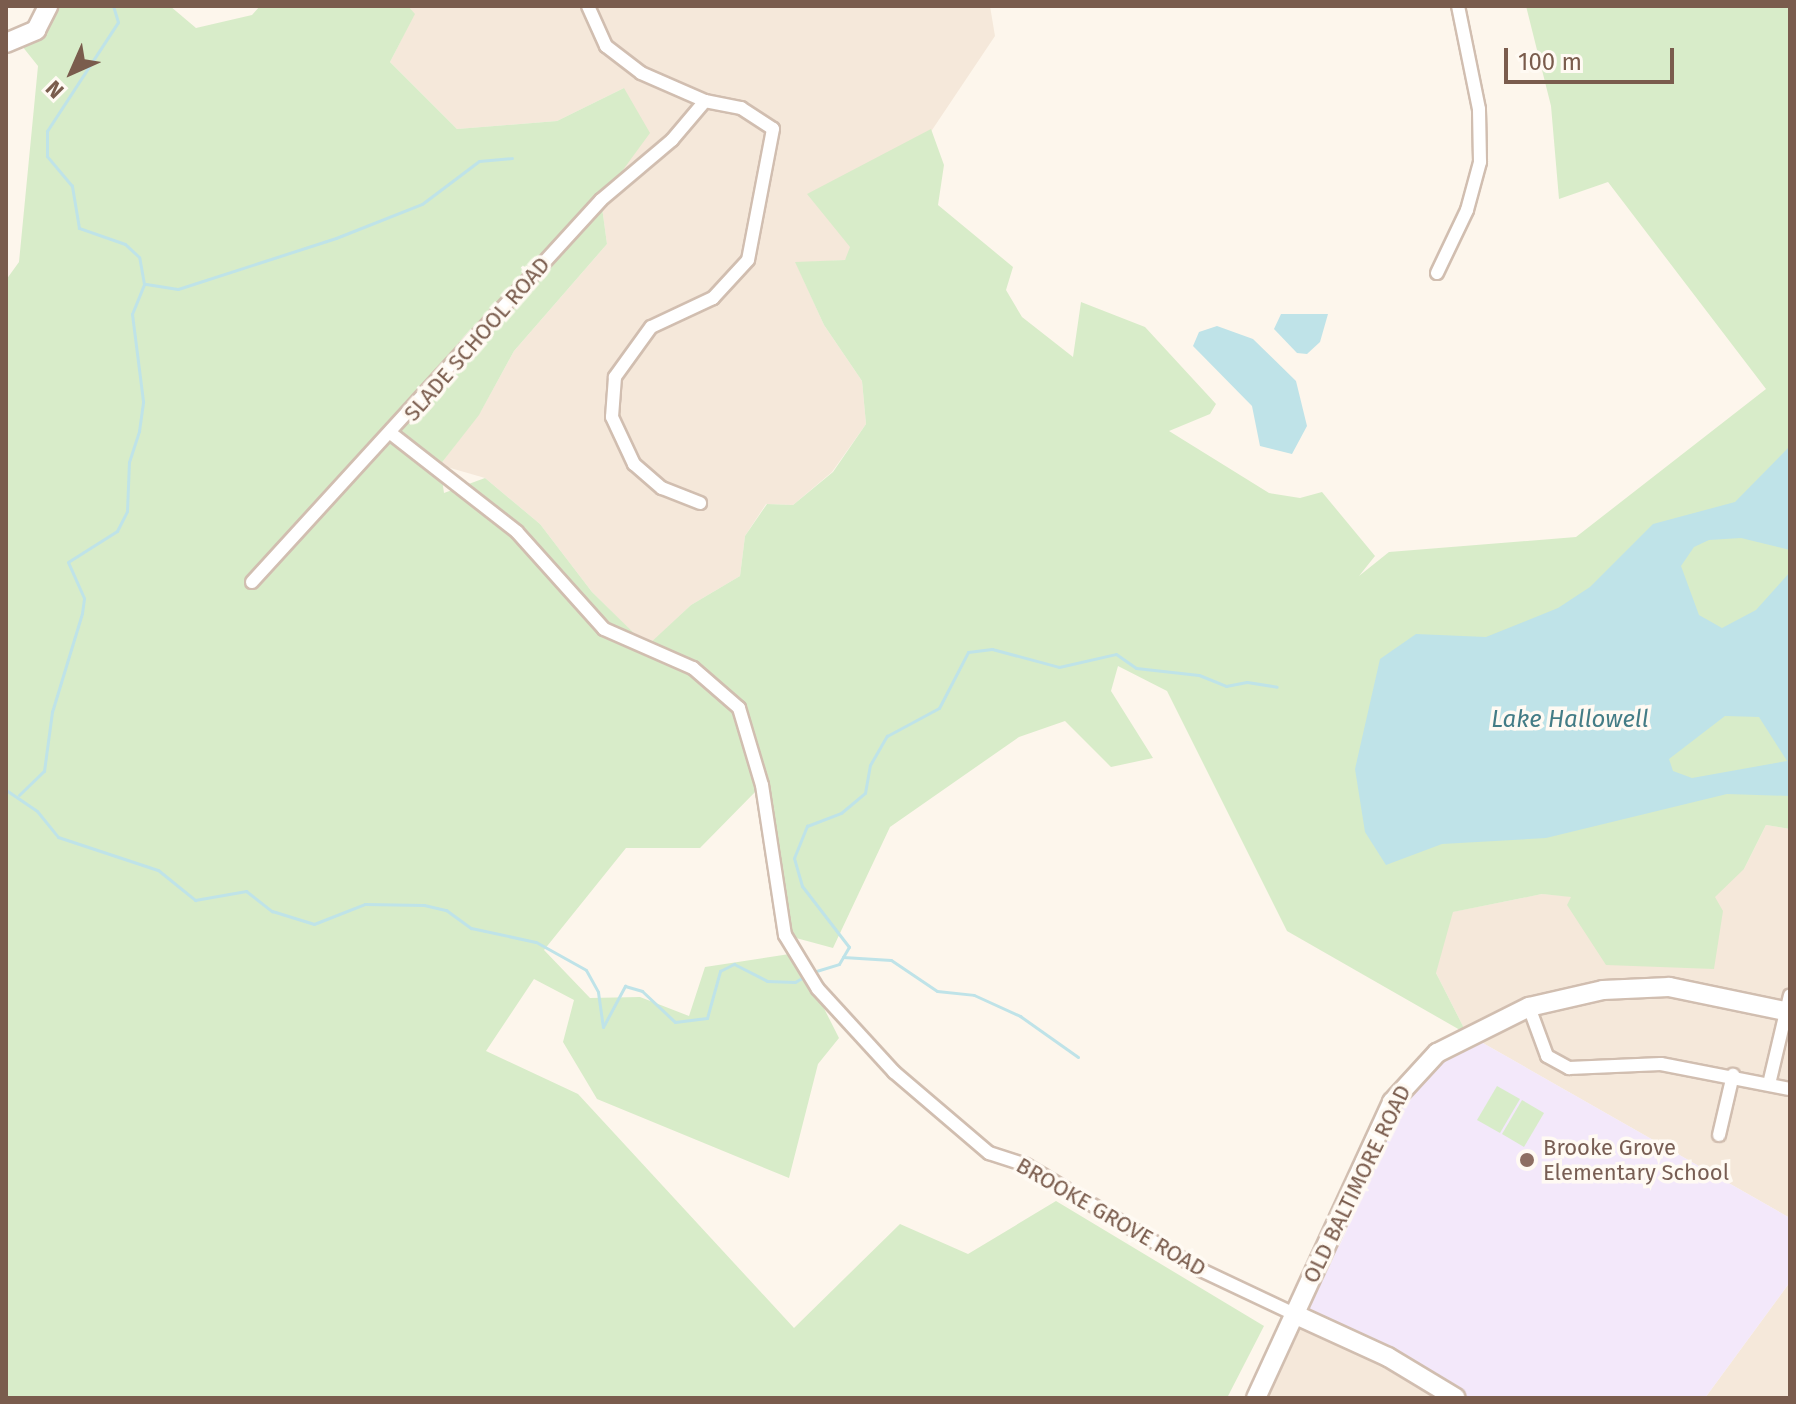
<!DOCTYPE html>
<html>
<head>
<meta charset="utf-8">
<style>
  body { margin:0 }
  #map { position:relative; width:1796px; height:1404px; overflow:hidden; background:#fdf6ec; font-family:"Fira Sans",sans-serif }
  div>[style] { position:absolute }
  .residential>* { inset:0; background:#f5e8da }
  .education>* { inset:0; background:#f3e8fa }
  .green>* { inset:0; background:#d8ecc9 }
  .water>* { inset:0; background:#bfe3e8 }
  .stream>* { height:3px; margin:-1.5px; padding:0 1.5px; transform-origin:1.5px; border-radius:1.5px; background:#bfe3e8 }
  .roads { filter:drop-shadow(2px 0 #d1beb0) drop-shadow(-2px 0 #d1beb0) drop-shadow(0 2px #d1beb0) drop-shadow(0 -2px #d1beb0) }
  .street>* { height:12px; margin:-6px; padding:0 6px; transform-origin:6px; border-radius:6px; background:#fff }
  .secondary>* { height:18px; margin:-9px; padding:0 9px; transform-origin:9px; border-radius:9px; background:#fff }
  .dots>* { width:22px; height:22px; translate:-50% -50%; box-sizing:border-box; border:4px solid #fffaf3; border-radius:50% }
  span { translate:-50% -50%; white-space:nowrap; text-align:center; line-height:1.15; -webkit-text-stroke:7px #fffaf3; paint-order:stroke }
  .street-label { font-size:22px; color:#7a5c4d }
  .education-label { font-size:22px; color:#785e54 }
  .left { translate:0 -50%; text-align:left }
  .water-label { font-size:24px; color:#437c86; font-style:italic }
  .frame { position:absolute; inset:0; border:8px solid #7a5c4d; pointer-events:none }
  .north { position:absolute; left:32px; top:32px; width:80px; height:80px; -webkit-text-stroke:6px #fffaf3; paint-order:stroke; rotate:225deg; font-size:22px; font-weight:700; line-height:32px; text-align:center; color:#7a5c4d }
  .north::after { content:''; display:block; margin:auto; width:28px; height:36px; background:#7a5c4d; clip-path:polygon(50% 0,100% 100%,50% 72%,0 100%) }
  .scale { position:absolute; left:1504px; top:48px; width:170px; height:36px; box-sizing:border-box; border:4px solid #7a5c4d; border-top:0; padding-left:10px; font-size:24px; line-height:28px; white-space:nowrap; color:#7a5c4d; -webkit-text-stroke:6px #fffaf3; paint-order:stroke }
</style>
</head>
<body>
<div id="map">
  <div class="residential">
    <div style="clip-path:polygon(408px 6px,990px 6px,995px 36px,845px 260px,796px 263px,824px 325px,862px 381px,866px 424px,832px 472px,793px 505px,766px 504px,745px 536px,740px 576px,691px 605px,647px 647px,592px 592px,540px 524px,485px 478px,440px 465px,481px 411px,514px 351px,607px 244px,601px 200px,624px 88px,557px 121px,457px 129px,390px 62px,414px 15px)"></div>
    <div style="clip-path:polygon(1766px 825px,1790px 829px,1790px 1218px,1467px 1034px,1432px 965px,1452px 912px,1542px 894px,1592px 898px,1744px 869px)"></div>
    <div style="clip-path:polygon(1790px 1282px,1790px 1398px,1705px 1398px)"></div>
    <div style="clip-path:polygon(1294px 1314px,1459px 1398px,1256px 1398px)"></div>
  </div>
  <div class="education">
    <div style="clip-path:polygon(1467px 1034px,1790px 1218px,1790px 1282px,1705px 1398px,1459px 1398px,1294px 1314px,1392px 1102px)"></div>
  </div>
  <div class="green">
    <div style="clip-path:polygon(48px 6px,170px 6px,196px 28px,252px 15px,260px 6px,408px 6px,415px 14px,390px 62px,457px 129px,557px 121px,624px 88px,650px 133px,601px 200px,607px 244px,514px 351px,479px 415px,440px 465px,444px 493px,485px 478px,540px 524px,592px 592px,647px 646px,691px 605px,740px 576px,745px 536px,767px 504px,793px 505px,833px 472px,866px 424px,862px 381px,824px 325px,795px 262px,845px 260px,850px 247px,807px 194px,931px 129px,944px 165px,938px 205px,1013px 267px,1006px 290px,1022px 317px,1073px 357px,1081px 302px,1145px 327px,1216px 404px,1210px 414px,1169px 431px,1269px 493px,1300px 498px,1322px 492px,1375px 556px,1359px 576px,1389px 552px,1576px 537px,1766px 389px,1608px 182px,1559px 199px,1551px 106px,1526px 6px,1790px 6px,1790px 829px,1766px 825px,1744px 869px,1715px 897px,1723px 911px,1714px 969px,1606px 965px,1567px 905px,1571px 897px,1542px 894px,1453px 912px,1436px 973px,1467px 1034px,1287px 931px,1167px 691px,1118px 666px,1111px 691px,1153px 758px,1111px 767px,1065px 721px,1019px 737px,890px 827px,833px 948px,785px 935px,761px 786px,700px 848px,626px 848px,544px 950px,590px 998px,640px 997px,689px 1016px,705px 967px,796px 953px,839px 1038px,818px 1064px,789px 1178px,597px 1099px,563px 1042px,574px 1000px,534px 979px,486px 1051px,578px 1094px,794px 1328px,900px 1224px,968px 1254px,1056px 1201px,1264px 1326px,1227px 1398px,6px 1398px,6px 280px,19px 262px,38px 66px,18px 41px)"></div>
    <div style="clip-path:polygon(1497px 1086px,1520px 1099px,1500px 1133px,1477px 1120px)"></div>
    <div style="clip-path:polygon(1522px 1100px,1544px 1113px,1524px 1147px,1502px 1134px)"></div>
  </div>
  <div class="water">
    <div style="clip-path:polygon(1281px 314px,1328px 314px,1320px 342px,1307px 354px,1297px 353px,1274px 329px)"></div>
    <div style="clip-path:polygon(1217px 326px,1253px 339px,1296px 381px,1307px 426px,1292px 454px,1260px 446px,1252px 406px,1193px 346px,1199px 332px)"></div>
    <div style="clip-path:polygon(evenodd,1790px 446px,1790px 550px,1741px 538px,1709px 540px,1694px 547px,1681px 566px,1699px 615px,1722px 628px,1756px 610px,1790px 572px,1790px 796px,1727px 794px,1546px 838px,1442px 844px,1386px 865px,1365px 832px,1355px 769px,1380px 659px,1416px 634px,1486px 637px,1558px 608px,1590px 587px,1653px 524px,1735px 502px,1790px 446px,1725px 716px,1759px 717px,1787px 761px,1692px 778px,1673px 771px,1669px 759px,1725px 716px)"></div>
  </div>
  <div class="stream">
    <div style="left:146px;top:284px;width:32px;rotate:9deg"></div>
    <div style="left:178px;top:289px;width:166px;rotate:-17.9deg"></div>
    <div style="left:336px;top:238px;width:92px;rotate:-21.6deg"></div>
    <div style="left:422px;top:204px;width:71px;rotate:-37deg"></div>
    <div style="left:479px;top:161px;width:33px;rotate:-5deg"></div>
    <div style="left:6px;top:790px;width:37px;rotate:34deg"></div>
    <div style="left:37px;top:811px;width:33px;rotate:51deg"></div>
    <div style="left:58px;top:837px;width:105px;rotate:18.3deg"></div>
    <div style="left:158px;top:870px;width:48px;rotate:39deg"></div>
    <div style="left:195px;top:900px;width:52px;rotate:-10deg"></div>
    <div style="left:246px;top:891px;width:33px;rotate:38deg"></div>
    <div style="left:272px;top:911px;width:44px;rotate:17.2deg"></div>
    <div style="left:314px;top:924px;width:55px;rotate:-21.4deg"></div>
    <div style="left:365px;top:904px;width:59px;rotate:1deg"></div>
    <div style="left:424px;top:905px;width:23px;rotate:13deg"></div>
    <div style="left:446px;top:910px;width:31px;rotate:36deg"></div>
    <div style="left:471px;top:928px;width:66px;rotate:12.2deg"></div>
    <div style="left:536px;top:942px;width:57px;rotate:29.2deg"></div>
    <div style="left:586px;top:970px;width:25px;rotate:61deg"></div>
    <div style="left:598px;top:992px;width:35px;rotate:82deg"></div>
    <div style="left:603px;top:1027px;width:47px;rotate:-61.8deg"></div>
    <div style="left:625px;top:986px;width:18px;rotate:16deg"></div>
    <div style="left:642px;top:991px;width:45px;rotate:43.2deg"></div>
    <div style="left:675px;top:1022px;width:32px;rotate:-7deg"></div>
    <div style="left:707px;top:1018px;width:49px;rotate:-74.5deg"></div>
    <div style="left:720px;top:971px;width:16px;rotate:-27deg"></div>
    <div style="left:734px;top:964px;width:37px;rotate:27deg"></div>
    <div style="left:767px;top:981px;width:28px;rotate:2deg"></div>
    <div style="left:795px;top:982px;width:14px;rotate:-30deg"></div>
    <div style="left:19px;top:795px;width:35px;rotate:-44deg"></div>
    <div style="left:44px;top:771px;width:60px;rotate:-82.3deg"></div>
    <div style="left:52px;top:712px;width:103px;rotate:-73.1deg"></div>
    <div style="left:82px;top:613px;width:15px;rotate:-82deg"></div>
    <div style="left:84px;top:598px;width:39px;rotate:-114deg"></div>
    <div style="left:68px;top:562px;width:58px;rotate:-32.3deg"></div>
    <div style="left:117px;top:531px;width:22px;rotate:-63deg"></div>
    <div style="left:127px;top:511px;width:49px;rotate:-87.7deg"></div>
    <div style="left:129px;top:462px;width:33px;rotate:-72deg"></div>
    <div style="left:139px;top:431px;width:30px;rotate:-82deg"></div>
    <div style="left:143px;top:401px;width:88px;rotate:-97.2deg"></div>
    <div style="left:132px;top:314px;width:32px;rotate:-68deg"></div>
    <div style="left:144px;top:284px;width:27px;rotate:-100deg"></div>
    <div style="left:139px;top:257px;width:19px;rotate:-137deg"></div>
    <div style="left:125px;top:244px;width:49px;rotate:-160.8deg"></div>
    <div style="left:79px;top:228px;width:43px;rotate:-99.5deg"></div>
    <div style="left:72px;top:186px;width:39px;rotate:-130deg"></div>
    <div style="left:47px;top:156px;width:25px;rotate:-90deg"></div>
    <div style="left:47px;top:131px;width:130px;rotate:-56.9deg"></div>
    <div style="left:118px;top:22px;width:17px;rotate:-107deg"></div>
    <div style="left:843px;top:957px;width:48px;rotate:3.6deg"></div>
    <div style="left:891px;top:960px;width:55px;rotate:34deg"></div>
    <div style="left:937px;top:991px;width:37px;rotate:6deg"></div>
    <div style="left:974px;top:995px;width:51px;rotate:24.5deg"></div>
    <div style="left:1020px;top:1016px;width:71px;rotate:35.3deg"></div>
    <div style="left:813px;top:972px;width:27px;rotate:-17deg"></div>
    <div style="left:839px;top:964px;width:20px;rotate:-60deg"></div>
    <div style="left:849px;top:947px;width:77px;rotate:-127.6deg"></div>
    <div style="left:802px;top:886px;width:29px;rotate:-106deg"></div>
    <div style="left:794px;top:858px;width:35px;rotate:-68deg"></div>
    <div style="left:807px;top:826px;width:36px;rotate:-21deg"></div>
    <div style="left:841px;top:813px;width:31px;rotate:-40deg"></div>
    <div style="left:865px;top:793px;width:28px;rotate:-80deg"></div>
    <div style="left:870px;top:765px;width:34px;rotate:-60deg"></div>
    <div style="left:887px;top:736px;width:59px;rotate:-28.3deg"></div>
    <div style="left:939px;top:708px;width:63px;rotate:-62.6deg"></div>
    <div style="left:968px;top:652px;width:24px;rotate:-7deg"></div>
    <div style="left:992px;top:649px;width:69px;rotate:15deg"></div>
    <div style="left:1059px;top:667px;width:58px;rotate:-12.8deg"></div>
    <div style="left:1116px;top:654px;width:24px;rotate:35deg"></div>
    <div style="left:1136px;top:668px;width:63px;rotate:6.3deg"></div>
    <div style="left:1199px;top:675px;width:29px;rotate:22deg"></div>
    <div style="left:1226px;top:686px;width:21px;rotate:-11deg"></div>
    <div style="left:1247px;top:682px;width:30px;rotate:9deg"></div>
  </div>
  <div class="roads">
    <div class="street">
      <div style="left:588px;top:6px;width:44px;rotate:65.8deg"></div>
      <div style="left:606px;top:46px;width:44px;rotate:37.6deg"></div>
      <div style="left:641px;top:73px;width:70px;rotate:23.6deg"></div>
      <div style="left:705px;top:101px;width:37px;rotate:11deg"></div>
      <div style="left:741px;top:108px;width:38px;rotate:33deg"></div>
      <div style="left:773px;top:129px;width:133px;rotate:100.8deg"></div>
      <div style="left:748px;top:260px;width:52px;rotate:132.6deg"></div>
      <div style="left:713px;top:298px;width:68px;rotate:154.9deg"></div>
      <div style="left:651px;top:327px;width:62px;rotate:125.8deg"></div>
      <div style="left:615px;top:377px;width:40px;rotate:94.3deg"></div>
      <div style="left:612px;top:417px;width:52px;rotate:64.9deg"></div>
      <div style="left:634px;top:464px;width:37px;rotate:41deg"></div>
      <div style="left:662px;top:488px;width:41px;rotate:21.5deg"></div>
      <div style="left:1437px;top:273px;width:70px;rotate:-64.5deg"></div>
      <div style="left:1467px;top:210px;width:50px;rotate:-74.8deg"></div>
      <div style="left:1480px;top:162px;width:53px;rotate:-91.1deg"></div>
      <div style="left:1479px;top:109px;width:105px;rotate:-101.5deg"></div>
      <div style="left:393px;top:435px;width:157px;rotate:38deg"></div>
      <div style="left:517px;top:532px;width:130px;rotate:48.1deg"></div>
      <div style="left:604px;top:629px;width:97px;rotate:23.7deg"></div>
      <div style="left:693px;top:668px;width:61px;rotate:41deg"></div>
      <div style="left:739px;top:708px;width:80px;rotate:73.4deg"></div>
      <div style="left:762px;top:785px;width:152px;rotate:81.3deg"></div>
      <div style="left:785px;top:935px;width:63px;rotate:58.6deg"></div>
      <div style="left:818px;top:989px;width:113px;rotate:47.5deg"></div>
      <div style="left:894px;top:1072px;width:125px;rotate:40.5deg"></div>
      <div style="left:989px;top:1153px;width:39px;rotate:18deg"></div>
      <div style="left:1026px;top:1165px;width:204px;rotate:31deg"></div>
      <div style="left:1201px;top:1270px;width:103px;rotate:25.3deg"></div>
      <div style="left:252px;top:582px;width:517px;rotate:-47.58deg"></div>
      <div style="left:601px;top:200px;width:93px;rotate:-40.2deg"></div>
      <div style="left:672px;top:140px;width:51px;rotate:-49.8deg"></div>
      <div style="left:1529px;top:1007px;width:52px;rotate:69.8deg"></div>
      <div style="left:1547px;top:1056px;width:25px;rotate:29deg"></div>
      <div style="left:1569px;top:1068px;width:92px;rotate:-2.5deg"></div>
      <div style="left:1661px;top:1064px;width:131px;rotate:11deg"></div>
      <div style="left:1769px;top:1084px;width:91px;rotate:-76.7deg"></div>
      <div style="left:1719px;top:1135px;width:62px;rotate:-76.9deg"></div>
    </div>
    <div class="secondary">
      <div style="left:6px;top:43px;width:33px;rotate:-23deg"></div>
      <div style="left:36px;top:30px;width:27px;rotate:-63deg"></div>
      <div style="left:1294px;top:1314px;width:103px;rotate:24.6deg"></div>
      <div style="left:1388px;top:1357px;width:79px;rotate:31.1deg"></div>
      <div style="left:1256px;top:1398px;width:326px;rotate:-65.3deg"></div>
      <div style="left:1392px;top:1102px;width:67px;rotate:-47.4deg"></div>
      <div style="left:1437px;top:1053px;width:103px;rotate:-26.6deg"></div>
      <div style="left:1529px;top:1007px;width:76px;rotate:-12.9deg"></div>
      <div style="left:1603px;top:990px;width:66px;rotate:-2.6deg"></div>
      <div style="left:1669px;top:987px;width:124px;rotate:11.7deg"></div>
    </div>
  </div>
  <div class="dots">
    <div style="left:1527px;top:1160px;background:#8d6e63"></div>
  </div>
  <div class="street-label">
    <span style="left:477px;top:339px;rotate:-49deg">SLADE SCHOOL ROAD</span>
    <span style="left:1357px;top:1184px;rotate:-64deg">OLD BALTIMORE ROAD</span>
    <span style="left:1111px;top:1217px;rotate:30deg">BROOKE GROVE ROAD</span>
  </div>
  <div class="education-label">
    <span class="left" style="left:1543px;top:1160px">Brooke Grove<br>Elementary School</span>
  </div>
  <div class="water-label">
    <span style="left:1570px;top:720px">Lake Hallowell</span>
  </div>
  <div class="frame"></div>
  <div class="north">N</div>
  <div class="scale">100 m</div>
</div>
</body>
</html>
